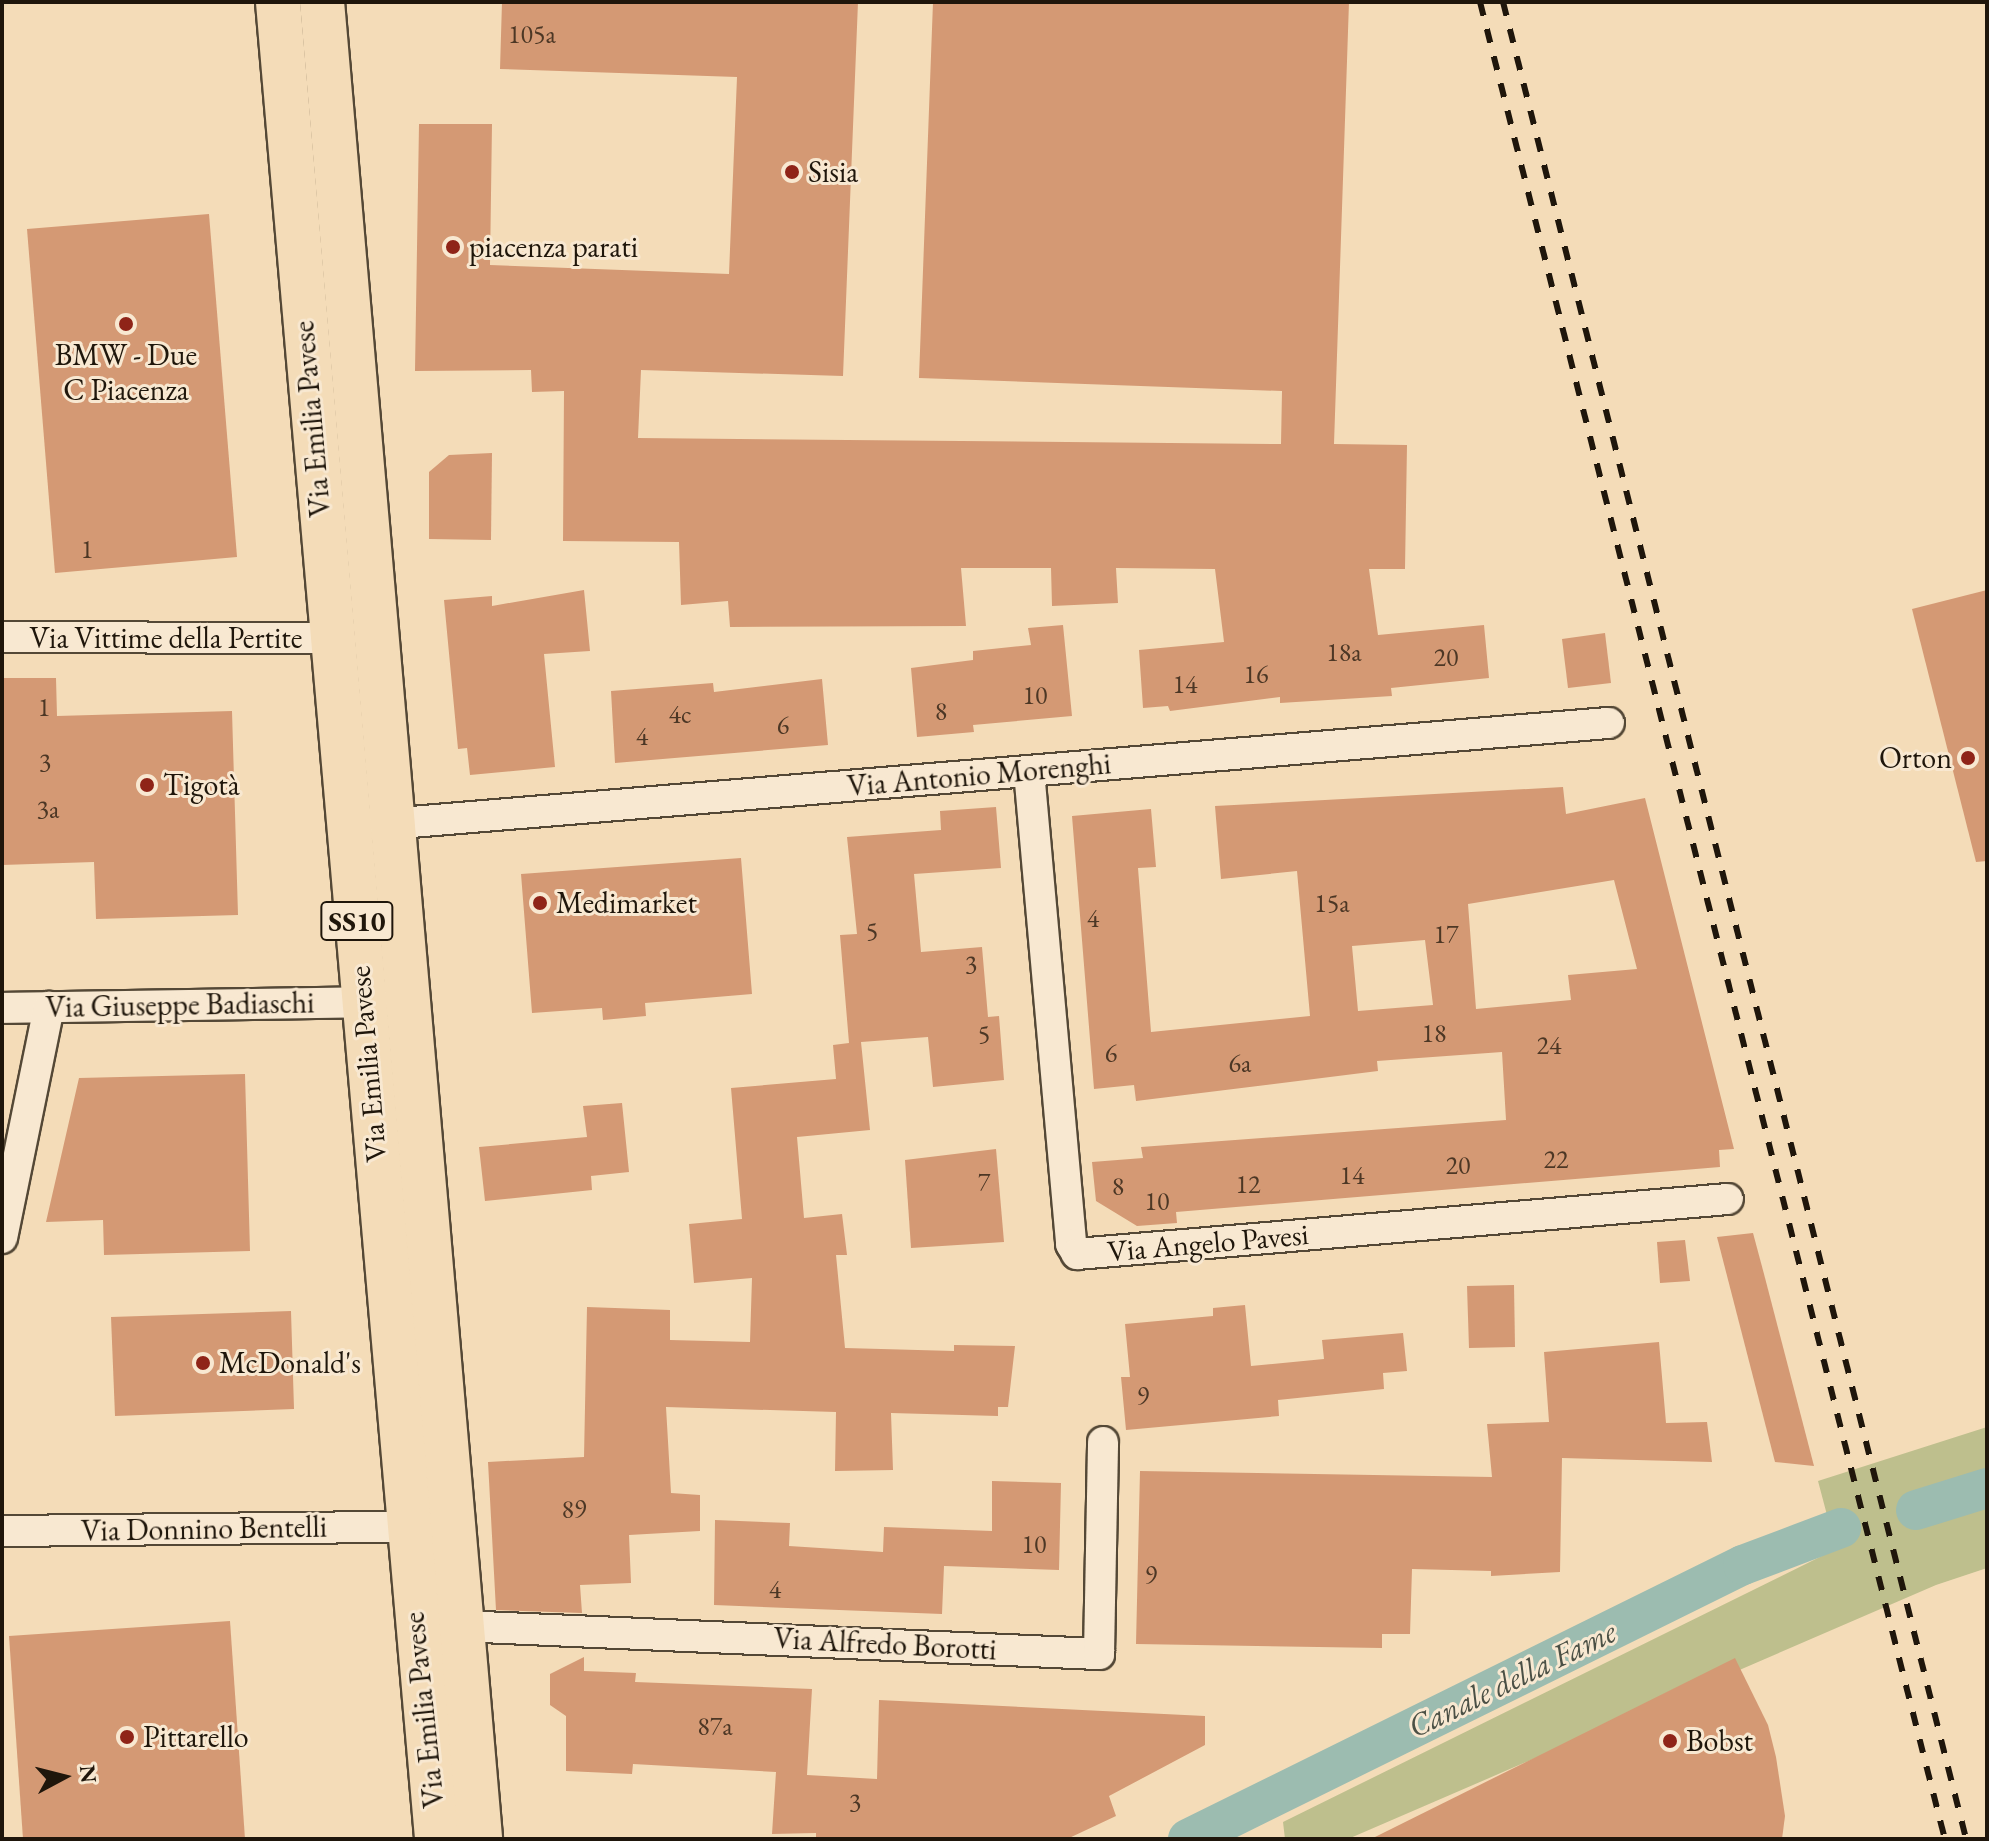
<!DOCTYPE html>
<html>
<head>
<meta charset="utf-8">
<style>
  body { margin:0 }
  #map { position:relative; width:1989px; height:1841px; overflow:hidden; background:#f4dcb8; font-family:"EB Garamond",serif }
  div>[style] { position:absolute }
  .green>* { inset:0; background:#bebf8d }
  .canal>* { height:40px; margin:-20px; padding:0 20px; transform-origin:20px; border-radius:20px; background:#9cbcb0 }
  .building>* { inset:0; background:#d49974 }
  .roads { filter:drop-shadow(2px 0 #544836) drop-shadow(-2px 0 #544836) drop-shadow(0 2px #544836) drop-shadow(0 -2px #544836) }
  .street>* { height:30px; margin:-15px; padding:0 15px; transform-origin:15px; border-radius:15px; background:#f8e8d1 }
  .primary>* { height:44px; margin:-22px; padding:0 22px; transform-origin:22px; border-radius:22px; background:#f4dcb8 }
  .rail>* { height:6px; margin-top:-3px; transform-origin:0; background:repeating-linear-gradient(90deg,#1f160b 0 14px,transparent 0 28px) }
  .dots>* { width:22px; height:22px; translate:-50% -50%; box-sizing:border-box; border:4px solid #f8e8d1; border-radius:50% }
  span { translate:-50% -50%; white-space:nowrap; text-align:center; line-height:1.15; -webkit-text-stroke:6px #f8e8d1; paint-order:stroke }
  .number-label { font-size:26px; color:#4c3725 }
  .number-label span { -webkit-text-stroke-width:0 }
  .shield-label span { padding:2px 6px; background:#f8e8d1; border:2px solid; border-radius:6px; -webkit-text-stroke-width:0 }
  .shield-label { font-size:28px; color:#1f160b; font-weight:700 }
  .poi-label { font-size:30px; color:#1f160b }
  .left { translate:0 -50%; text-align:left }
  .right { translate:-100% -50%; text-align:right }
  .street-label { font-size:30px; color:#1f160b }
  .water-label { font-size:32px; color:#4b5045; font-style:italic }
  .frame { position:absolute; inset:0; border:4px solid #1f160b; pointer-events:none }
  .north { position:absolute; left:24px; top:1737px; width:80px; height:80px; -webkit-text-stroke:6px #f8e8d1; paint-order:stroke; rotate:83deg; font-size:22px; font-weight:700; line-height:32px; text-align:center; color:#1f160b }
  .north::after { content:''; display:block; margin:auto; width:28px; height:36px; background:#1f160b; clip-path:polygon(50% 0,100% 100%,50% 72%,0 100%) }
</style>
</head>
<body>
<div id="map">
  <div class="green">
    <div style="clip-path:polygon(1987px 1427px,1987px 1568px,1936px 1585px,1348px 1839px,1285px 1839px,1283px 1822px,1836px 1549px,1818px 1481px)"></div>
  </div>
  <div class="canal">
    <div style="left:1916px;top:1510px;width:74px;rotate:-17.2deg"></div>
    <div style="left:1188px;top:1839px;width:619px;rotate:-26.28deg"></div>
    <div style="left:1743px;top:1565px;width:105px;rotate:-20.7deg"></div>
  </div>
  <div class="building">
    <div style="clip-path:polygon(502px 2px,858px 2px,843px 376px,641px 370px,638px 438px,1281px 444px,1282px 391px,919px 378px,933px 2px,1349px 2px,1334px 444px,1407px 445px,1405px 569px,1369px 569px,1378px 635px,1484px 625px,1489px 678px,1391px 688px,1392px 696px,1280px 703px,1280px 697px,1170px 711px,1168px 706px,1143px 708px,1139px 650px,1224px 642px,1215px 569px,1116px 568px,1118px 603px,1052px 606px,1051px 568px,961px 568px,966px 626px,730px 627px,728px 601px,681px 605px,679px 542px,563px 541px,564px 391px,532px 392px,531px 370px,415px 371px,419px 124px,492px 124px,490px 265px,729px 274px,737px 77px,500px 69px)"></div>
    <div style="clip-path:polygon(209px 214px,237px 557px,55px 573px,27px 229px)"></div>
    <div style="clip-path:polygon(492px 453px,491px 540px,429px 539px,429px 472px,449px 455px)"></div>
    <div style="clip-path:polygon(584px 590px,590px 651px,544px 654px,555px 767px,470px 775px,467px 748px,458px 749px,444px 600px,492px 596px,492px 606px)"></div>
    <div style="clip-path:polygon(1987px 590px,1987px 861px,1976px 862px,1912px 609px)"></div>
    <div style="clip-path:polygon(1063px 625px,1072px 716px,973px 725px,974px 732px,917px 737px,911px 668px,973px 660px,973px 651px,1031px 645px,1028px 628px)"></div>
    <div style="clip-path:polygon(1605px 633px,1611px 683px,1568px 688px,1562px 639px)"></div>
    <div style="clip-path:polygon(2px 678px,56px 678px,57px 716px,232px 711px,238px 915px,96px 919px,94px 862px,2px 865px)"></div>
    <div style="clip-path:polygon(822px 679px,828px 745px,615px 763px,611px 691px,713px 683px,714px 692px)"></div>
    <div style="clip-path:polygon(evenodd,1563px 787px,1566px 814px,1645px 798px,1734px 1149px,1719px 1150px,1720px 1167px,1176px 1212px,1177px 1223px,1137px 1226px,1096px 1201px,1092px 1162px,1143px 1158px,1141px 1147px,1506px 1120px,1502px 1052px,1377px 1061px,1378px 1071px,1136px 1101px,1134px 1085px,1094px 1089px,1072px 816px,1151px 809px,1156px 867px,1138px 868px,1151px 1032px,1310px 1016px,1297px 871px,1221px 879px,1215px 806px,1563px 787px,1614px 880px,1637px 969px,1568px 975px,1571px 1000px,1476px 1009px,1468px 904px,1614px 880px,1563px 787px,1425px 940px,1433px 1005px,1358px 1011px,1352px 946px,1425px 940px)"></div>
    <div style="clip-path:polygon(996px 807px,1001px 868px,914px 874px,921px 952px,982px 947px,988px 1017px,999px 1016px,1004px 1080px,933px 1087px,928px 1037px,861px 1042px,870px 1130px,797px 1137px,804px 1218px,842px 1214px,847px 1255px,836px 1255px,845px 1348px,954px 1351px,954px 1345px,1015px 1346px,1008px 1407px,998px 1407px,998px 1416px,891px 1413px,893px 1470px,835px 1471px,836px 1412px,666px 1407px,671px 1493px,700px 1495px,700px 1531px,629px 1535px,631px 1583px,580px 1585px,582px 1613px,496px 1610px,488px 1462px,584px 1457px,587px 1307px,670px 1310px,670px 1340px,750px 1342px,752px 1278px,694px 1283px,689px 1224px,742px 1219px,731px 1088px,836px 1079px,833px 1045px,849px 1043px,840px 935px,857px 934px,847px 837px,941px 830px,940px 811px)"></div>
    <div style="clip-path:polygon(741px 858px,752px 994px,645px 1003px,646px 1016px,603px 1020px,602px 1008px,532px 1013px,521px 874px)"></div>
    <div style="clip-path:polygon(245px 1074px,250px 1251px,104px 1255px,103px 1220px,46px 1222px,79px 1078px)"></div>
    <div style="clip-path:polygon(622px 1103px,629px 1172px,591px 1176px,592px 1190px,485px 1201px,479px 1147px,587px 1137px,583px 1106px)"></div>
    <div style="clip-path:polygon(996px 1149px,1004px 1242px,911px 1248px,905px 1160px)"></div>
    <div style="clip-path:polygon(1753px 1233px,1764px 1274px,1814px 1466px,1775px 1462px,1717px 1237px)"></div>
    <div style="clip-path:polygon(1685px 1240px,1690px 1281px,1660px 1283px,1657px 1242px)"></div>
    <div style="clip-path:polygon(1514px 1285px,1515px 1347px,1469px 1348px,1467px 1286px)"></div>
    <div style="clip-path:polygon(1245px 1305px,1251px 1366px,1324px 1359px,1322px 1340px,1403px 1333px,1407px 1371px,1383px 1373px,1384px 1389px,1278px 1400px,1279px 1416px,1126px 1430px,1121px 1377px,1130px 1377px,1125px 1324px,1213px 1316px,1213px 1308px)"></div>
    <div style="clip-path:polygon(291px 1311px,294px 1409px,115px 1416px,111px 1317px)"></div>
    <div style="clip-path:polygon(1659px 1342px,1666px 1423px,1707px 1422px,1712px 1462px,1562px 1458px,1560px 1572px,1491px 1576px,1491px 1571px,1412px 1569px,1410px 1634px,1382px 1634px,1382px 1648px,1136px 1644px,1140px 1471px,1492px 1477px,1487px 1424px,1549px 1422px,1544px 1352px)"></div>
    <div style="clip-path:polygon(992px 1481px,1061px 1483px,1059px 1570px,944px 1566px,942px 1614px,714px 1605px,715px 1520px,790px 1523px,789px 1546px,883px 1552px,884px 1527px,992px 1531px)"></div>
    <div style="clip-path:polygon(230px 1621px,245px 1839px,23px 1839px,9px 1636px)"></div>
    <div style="clip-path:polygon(584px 1657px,584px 1671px,636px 1673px,635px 1682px,812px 1689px,807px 1775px,877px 1779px,879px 1700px,1205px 1716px,1205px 1745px,1109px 1796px,1116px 1816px,1067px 1839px,816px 1839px,816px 1833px,772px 1834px,776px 1772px,633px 1764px,632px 1774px,566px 1771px,566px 1716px,550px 1705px,550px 1674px)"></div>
    <div style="clip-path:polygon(1735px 1658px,1768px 1725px,1776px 1757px,1785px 1816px,1782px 1839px,1371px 1839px)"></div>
  </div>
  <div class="roads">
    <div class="street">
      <div style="left:2px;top:637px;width:328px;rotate:0.2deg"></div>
      <div style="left:1029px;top:771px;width:475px;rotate:84.9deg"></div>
      <div style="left:1071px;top:1244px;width:12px;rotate:59deg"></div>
      <div style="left:1077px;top:1254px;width:653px;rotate:-4.83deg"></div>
      <div style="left:375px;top:825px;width:1238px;rotate:-4.73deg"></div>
      <div style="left:2px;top:1008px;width:379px;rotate:-0.9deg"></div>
      <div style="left:2px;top:1238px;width:236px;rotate:-78.5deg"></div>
      <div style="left:2px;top:1531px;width:405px;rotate:-0.6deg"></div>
      <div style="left:459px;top:1626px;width:641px;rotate:2.51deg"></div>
      <div style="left:1099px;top:1654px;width:212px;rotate:-88.9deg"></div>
    </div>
    <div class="primary">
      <div style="left:278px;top:2px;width:1844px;rotate:85.05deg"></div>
      <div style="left:322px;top:2px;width:1844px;rotate:85.08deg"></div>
    </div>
  </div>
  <div class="rail">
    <div style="left:1480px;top:2px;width:1895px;rotate:75.8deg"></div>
    <div style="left:1503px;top:2px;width:1894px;rotate:75.85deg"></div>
  </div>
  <div class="dots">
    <div style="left:792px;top:172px;background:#8f2418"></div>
    <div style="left:453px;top:247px;background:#8f2418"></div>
    <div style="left:126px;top:324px;background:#8f2418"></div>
    <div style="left:1968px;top:758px;background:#8f2418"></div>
    <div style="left:147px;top:785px;background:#8f2418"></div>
    <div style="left:540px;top:903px;background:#8f2418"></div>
    <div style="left:203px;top:1363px;background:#8f2418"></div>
    <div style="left:127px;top:1737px;background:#8f2418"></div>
    <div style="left:1670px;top:1741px;background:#8f2418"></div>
  </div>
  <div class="number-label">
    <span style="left:532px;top:35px">105a</span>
    <span style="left:87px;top:550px">1</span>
    <span style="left:1344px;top:653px">18a</span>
    <span style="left:1446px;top:658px">20</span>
    <span style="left:1256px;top:675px">16</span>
    <span style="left:1185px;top:685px">14</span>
    <span style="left:1035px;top:696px">10</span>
    <span style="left:44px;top:708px">1</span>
    <span style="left:941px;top:712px">8</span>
    <span style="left:680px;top:715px">4c</span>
    <span style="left:783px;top:726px">6</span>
    <span style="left:642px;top:737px">4</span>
    <span style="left:45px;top:763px">3</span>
    <span style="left:48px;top:810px">3a</span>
    <span style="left:1332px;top:904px">15a</span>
    <span style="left:1093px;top:919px">4</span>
    <span style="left:872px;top:932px">5</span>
    <span style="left:1446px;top:935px">17</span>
    <span style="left:971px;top:965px">3</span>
    <span style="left:1434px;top:1034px">18</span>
    <span style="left:984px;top:1035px">5</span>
    <span style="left:1549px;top:1046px">24</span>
    <span style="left:1111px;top:1054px">6</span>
    <span style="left:1240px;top:1064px">6a</span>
    <span style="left:1556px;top:1160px">22</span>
    <span style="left:1458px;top:1166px">20</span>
    <span style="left:1352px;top:1176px">14</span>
    <span style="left:984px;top:1183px">7</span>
    <span style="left:1248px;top:1185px">12</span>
    <span style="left:1118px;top:1187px">8</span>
    <span style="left:1157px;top:1202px">10</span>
    <span style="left:1143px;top:1397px">9</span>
    <span style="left:574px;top:1510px">89</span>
    <span style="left:1034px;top:1545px">10</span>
    <span style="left:1151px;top:1576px">9</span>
    <span style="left:775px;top:1590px">4</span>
    <span style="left:715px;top:1727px">87a</span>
    <span style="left:855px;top:1803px">3</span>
  </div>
  <div class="shield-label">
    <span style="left:357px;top:921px">SS10</span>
  </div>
  <div class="poi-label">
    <span class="left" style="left:808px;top:172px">Sisia</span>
    <span class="left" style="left:469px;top:247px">piacenza parati</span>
    <span style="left:126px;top:372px">BMW - Due<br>C Piacenza</span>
    <span class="right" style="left:1952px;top:758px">Orton</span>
    <span class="left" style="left:163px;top:785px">Tigotà</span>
    <span class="left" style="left:556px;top:903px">Medimarket</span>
    <span class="left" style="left:219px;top:1363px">McDonald's</span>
    <span class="left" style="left:143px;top:1737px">Pittarello</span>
    <span class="left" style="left:1686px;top:1741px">Bobst</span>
  </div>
  <div class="street-label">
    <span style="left:312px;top:419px;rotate:-95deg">Via Emilia Pavese</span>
    <span style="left:166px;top:638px">Via Vittime della Pertite</span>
    <span style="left:979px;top:775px;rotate:-5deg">Via Antonio Morenghi</span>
    <span style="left:180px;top:1005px;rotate:-1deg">Via Giuseppe Badiaschi</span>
    <span style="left:368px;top:1064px;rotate:-95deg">Via Emilia Pavese</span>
    <span style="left:1208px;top:1243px;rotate:-5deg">Via Angelo Pavesi</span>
    <span style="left:204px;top:1529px;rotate:-1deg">Via Donnino Bentelli</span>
    <span style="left:885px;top:1644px;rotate:3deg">Via Alfredo Borotti</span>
    <span style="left:424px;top:1710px;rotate:-96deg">Via Emilia Pavese</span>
  </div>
  <div class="water-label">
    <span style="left:1512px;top:1679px;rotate:-26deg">Canale della Fame</span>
  </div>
  <div class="frame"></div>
  <div class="north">N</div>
</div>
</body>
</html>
